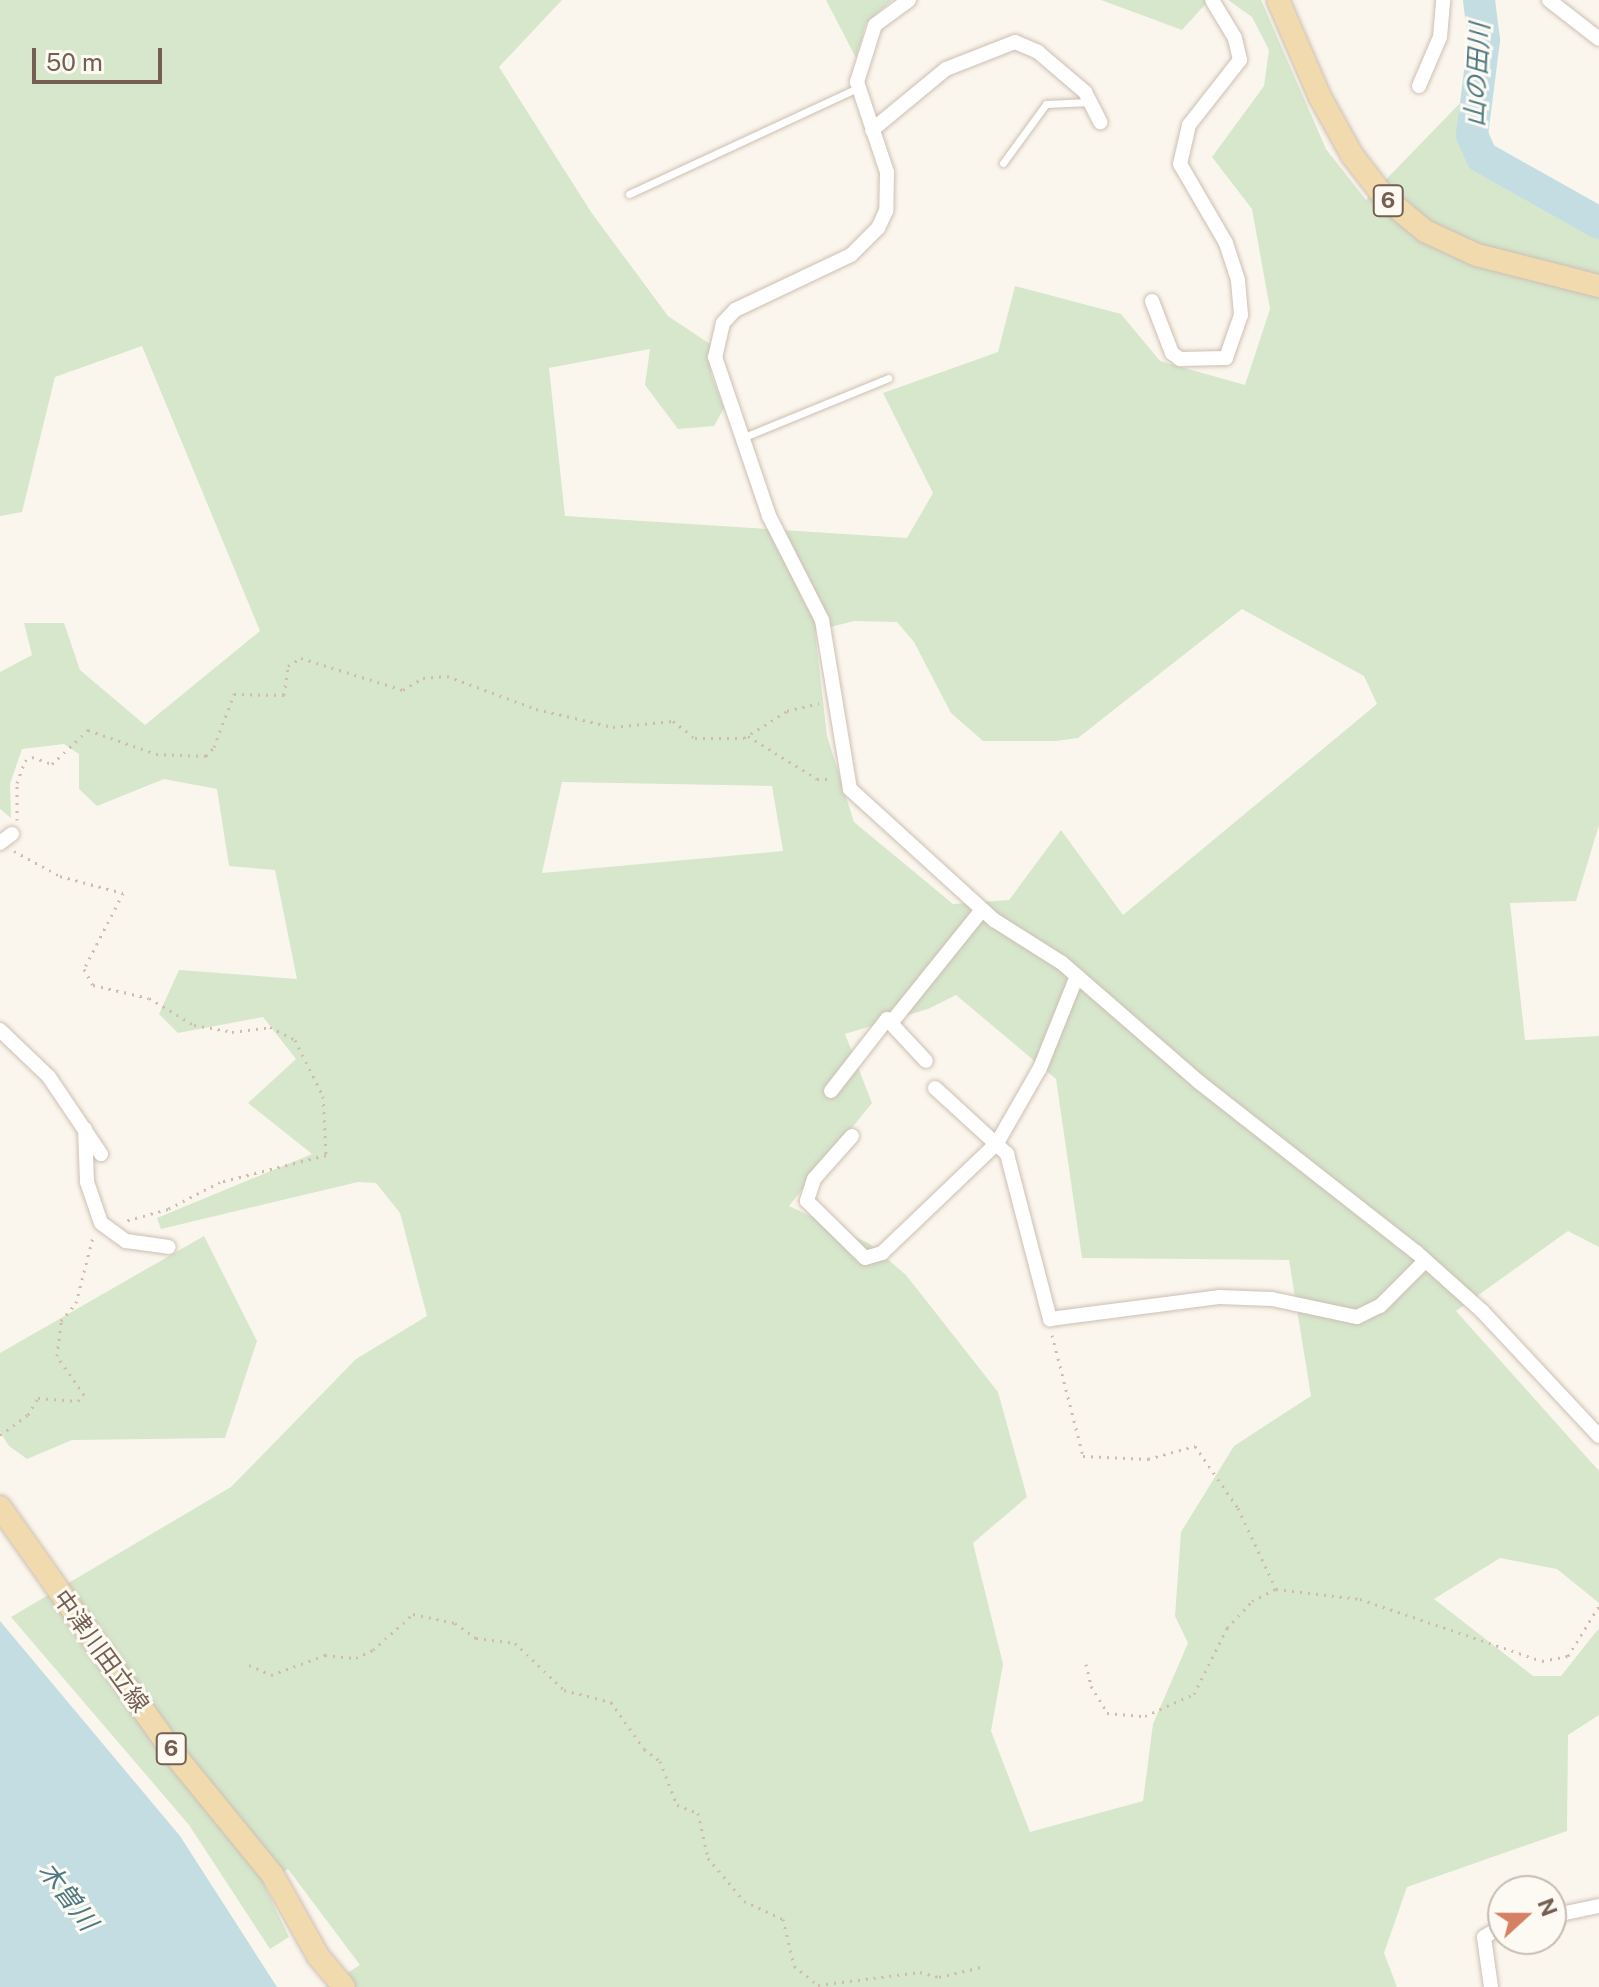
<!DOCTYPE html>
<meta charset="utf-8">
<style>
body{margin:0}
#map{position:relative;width:1599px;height:1987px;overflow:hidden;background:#fbf6ed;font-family:"Public Sans","Noto Sans JP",sans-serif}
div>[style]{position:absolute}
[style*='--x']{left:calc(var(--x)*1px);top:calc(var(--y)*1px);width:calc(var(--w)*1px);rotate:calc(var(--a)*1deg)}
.green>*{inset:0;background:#d6e7cc}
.water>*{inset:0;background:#c3dde3}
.river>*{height:32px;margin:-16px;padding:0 16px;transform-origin:16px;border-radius:16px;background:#c3dde3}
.path>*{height:3px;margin-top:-1.5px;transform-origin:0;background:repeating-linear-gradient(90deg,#d2bbaa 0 2px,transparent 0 8px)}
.roads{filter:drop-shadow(0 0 2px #ccbfb3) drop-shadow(0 0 2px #ccbfb3)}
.lane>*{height:7px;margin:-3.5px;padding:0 3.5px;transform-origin:3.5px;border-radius:3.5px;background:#fff}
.street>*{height:14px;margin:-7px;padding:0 7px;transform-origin:7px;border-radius:7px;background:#fff}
.primary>*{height:22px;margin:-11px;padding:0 11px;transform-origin:11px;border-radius:11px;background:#f1daae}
span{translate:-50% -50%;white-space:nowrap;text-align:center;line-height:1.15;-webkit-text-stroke:6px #fdfaf3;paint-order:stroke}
.shield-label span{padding:2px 6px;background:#fdfaf3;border:2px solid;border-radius:6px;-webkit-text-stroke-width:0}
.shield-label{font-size:22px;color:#745f52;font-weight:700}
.street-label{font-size:24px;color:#745f52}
.water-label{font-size:26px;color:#4d7984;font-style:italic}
.north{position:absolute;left:1487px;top:1875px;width:80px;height:80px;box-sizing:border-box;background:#fdfaf3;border:2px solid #c6bcb3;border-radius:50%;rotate:69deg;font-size:22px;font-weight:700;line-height:32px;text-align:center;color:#745f52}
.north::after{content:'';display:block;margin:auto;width:28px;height:36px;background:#d58062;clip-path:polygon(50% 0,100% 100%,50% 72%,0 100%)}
.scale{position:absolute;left:32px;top:48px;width:130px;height:36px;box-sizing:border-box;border:4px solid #745f52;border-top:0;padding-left:10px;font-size:24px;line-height:28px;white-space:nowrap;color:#745f52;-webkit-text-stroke:6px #fdfaf3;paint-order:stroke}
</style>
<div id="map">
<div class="green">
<i style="clip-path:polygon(evenodd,0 0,562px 0,499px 67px,591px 212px,668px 316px,710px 344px,711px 374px,724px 408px,714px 426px,678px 429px,645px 385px,650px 349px,549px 368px,565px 516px,907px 538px,933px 493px,883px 393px,998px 352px,1015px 286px,1121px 314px,1160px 361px,1245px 385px,1270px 309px,1252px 209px,1212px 157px,1264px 86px,1269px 50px,1252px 17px,1228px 0,1261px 0,1326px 149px,1366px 200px,1467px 96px,1465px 135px,1473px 164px,1599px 231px,1599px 825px,1576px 901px,1510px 903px,1525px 1040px,1599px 1036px,1599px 1247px,1568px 1231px,1456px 1311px,1599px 1471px,1599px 1603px,1557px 1569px,1500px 1558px,1434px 1599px,1533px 1676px,1561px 1676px,1599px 1628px,1599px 1715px,1568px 1735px,1567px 1831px,1407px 1887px,1384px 1953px,1397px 1987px,325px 1987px,360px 1965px,288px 1869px,264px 1885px,289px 1937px,270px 1949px,189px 1825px,11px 1617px,231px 1487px,356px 1359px,427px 1316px,400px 1213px,376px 1183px,358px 1182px,161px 1229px,157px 1218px,312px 1154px,248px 1103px,296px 1059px,263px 1017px,178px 1033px,159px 1014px,179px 970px,297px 979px,275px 870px,229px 866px,217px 789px,164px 779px,97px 806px,79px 789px,79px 754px,64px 744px,22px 749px,10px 784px,11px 818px,0 809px,0 672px,32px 655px,24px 623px,64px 623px,80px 670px,145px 725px,260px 631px,142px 346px,55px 377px,22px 512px,0 516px,0 0,1242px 609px,1364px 676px,1377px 704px,1123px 915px,1061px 830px,1009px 900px,953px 904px,854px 822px,827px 736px,815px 631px,854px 621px,897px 622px,914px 642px,951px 713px,983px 741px,1056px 741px,1078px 738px,1242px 609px,0 0,562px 782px,772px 786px,783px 851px,542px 873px,562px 782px,0 0,956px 995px,1056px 1079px,1082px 1258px,1289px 1260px,1311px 1396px,1234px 1446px,1181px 1532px,1175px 1616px,1188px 1643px,1153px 1724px,1143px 1801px,1030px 1832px,991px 1731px,1003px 1664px,973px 1543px,1027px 1497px,998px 1392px,906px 1275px,870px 1244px,789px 1206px,872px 1103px,845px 1034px,928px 1009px,956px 995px)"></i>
<i style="clip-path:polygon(826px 0,892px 0,866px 23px,856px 58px)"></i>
<i style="clip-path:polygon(1101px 0,1209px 0,1182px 30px)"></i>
<i style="clip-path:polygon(204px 1236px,257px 1341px,225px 1438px,72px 1440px,27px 1459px,9px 1446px,0 1432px,0 1353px)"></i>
</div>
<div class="water">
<i style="clip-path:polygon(0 1621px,180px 1836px,277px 1987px,0 1987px)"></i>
</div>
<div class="river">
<i style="--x:1479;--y:0;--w:40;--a:82.9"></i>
<i style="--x:1484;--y:40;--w:96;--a:97.2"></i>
<i style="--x:1472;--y:135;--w:24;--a:66"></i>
<i style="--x:1482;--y:157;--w:134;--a:29.4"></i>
</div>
<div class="path">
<i style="--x:748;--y:736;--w:81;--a:31.9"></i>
<i style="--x:817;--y:779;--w:16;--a:0"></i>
<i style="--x:17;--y:820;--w:37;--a:-90"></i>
<i style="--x:17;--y:783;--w:23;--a:-70"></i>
<i style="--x:25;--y:761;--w:8;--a:-30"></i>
<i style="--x:32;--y:757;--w:21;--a:19"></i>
<i style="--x:52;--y:764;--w:50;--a:-43.4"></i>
<i style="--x:88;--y:730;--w:72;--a:19.4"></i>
<i style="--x:156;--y:754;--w:50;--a:2.3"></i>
<i style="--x:206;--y:756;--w:12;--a:-48"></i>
<i style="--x:214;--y:747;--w:57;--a:-69.3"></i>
<i style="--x:234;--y:694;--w:50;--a:1.1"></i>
<i style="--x:284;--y:695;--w:29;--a:-82"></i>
<i style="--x:288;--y:666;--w:15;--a:-32"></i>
<i style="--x:301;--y:658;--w:107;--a:17.4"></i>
<i style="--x:403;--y:690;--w:23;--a:-31"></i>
<i style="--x:423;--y:678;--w:24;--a:-5"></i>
<i style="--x:447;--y:676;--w:95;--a:20.3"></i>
<i style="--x:536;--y:709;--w:79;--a:13.2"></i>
<i style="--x:613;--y:727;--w:60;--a:-5.7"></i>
<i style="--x:673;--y:721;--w:28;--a:38"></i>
<i style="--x:695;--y:738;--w:49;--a:0"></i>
<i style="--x:744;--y:738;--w:51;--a:-32.1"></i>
<i style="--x:787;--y:711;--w:33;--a:-14"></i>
<i style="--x:14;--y:851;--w:52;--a:28.5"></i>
<i style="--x:60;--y:876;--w:65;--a:15.1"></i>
<i style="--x:123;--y:893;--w:85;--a:117.2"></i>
<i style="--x:84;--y:969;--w:18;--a:61"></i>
<i style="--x:93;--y:985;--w:57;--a:13.1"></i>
<i style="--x:149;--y:998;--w:52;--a:31"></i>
<i style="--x:194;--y:1025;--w:39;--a:10"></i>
<i style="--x:232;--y:1032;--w:38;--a:-7"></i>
<i style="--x:270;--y:1027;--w:28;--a:27"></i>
<i style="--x:295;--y:1040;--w:63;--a:63.4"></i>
<i style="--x:323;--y:1096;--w:59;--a:87.1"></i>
<i style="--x:326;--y:1155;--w:109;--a:165.7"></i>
<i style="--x:220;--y:1182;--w:59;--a:152.6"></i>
<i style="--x:168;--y:1209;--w:45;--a:164.4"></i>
<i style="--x:1052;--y:1335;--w:125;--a:75.6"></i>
<i style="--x:1083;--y:1456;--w:65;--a:2.6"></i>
<i style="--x:1148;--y:1459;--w:49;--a:-15.5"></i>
<i style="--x:1195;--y:1446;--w:75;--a:55.3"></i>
<i style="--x:1238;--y:1508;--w:89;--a:64.9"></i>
<i style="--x:0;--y:1435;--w:34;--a:-36"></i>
<i style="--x:28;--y:1415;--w:20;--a:-60"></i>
<i style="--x:38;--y:1398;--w:40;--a:4.3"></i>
<i style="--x:78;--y:1401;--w:8;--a:-45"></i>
<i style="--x:84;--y:1395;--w:47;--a:-124.7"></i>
<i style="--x:57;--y:1356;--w:35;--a:-83"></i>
<i style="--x:61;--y:1321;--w:23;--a:-50"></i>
<i style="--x:76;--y:1303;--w:68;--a:-75.6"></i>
<i style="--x:1086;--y:1664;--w:23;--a:77"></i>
<i style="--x:1091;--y:1686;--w:31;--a:59"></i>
<i style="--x:1107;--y:1713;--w:38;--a:5"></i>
<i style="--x:1145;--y:1716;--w:54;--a:-24.2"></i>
<i style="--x:1194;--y:1694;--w:74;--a:-63.4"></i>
<i style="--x:1227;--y:1628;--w:37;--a:-47"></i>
<i style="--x:1252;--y:1601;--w:27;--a:-27"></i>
<i style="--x:1276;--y:1589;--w:85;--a:6.8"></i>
<i style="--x:1360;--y:1599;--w:192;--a:18.8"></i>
<i style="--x:1542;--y:1661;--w:26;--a:-11"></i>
<i style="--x:1568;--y:1656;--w:59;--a:-58.2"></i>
<i style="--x:249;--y:1665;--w:24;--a:24"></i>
<i style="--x:271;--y:1675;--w:58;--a:-20.3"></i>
<i style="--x:325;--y:1655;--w:31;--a:6"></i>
<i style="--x:356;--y:1658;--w:19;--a:-25"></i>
<i style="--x:373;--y:1650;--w:54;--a:-42"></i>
<i style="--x:413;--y:1614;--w:43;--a:12.1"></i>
<i style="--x:455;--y:1623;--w:26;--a:36"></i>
<i style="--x:476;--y:1638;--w:39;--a:7"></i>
<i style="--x:515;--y:1643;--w:68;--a:43.8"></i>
<i style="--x:564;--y:1690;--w:49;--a:14.3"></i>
<i style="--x:611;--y:1702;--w:57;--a:54.9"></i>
<i style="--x:644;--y:1749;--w:20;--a:37"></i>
<i style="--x:660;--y:1761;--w:47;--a:68.9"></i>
<i style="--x:677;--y:1805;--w:22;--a:21"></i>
<i style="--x:698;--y:1813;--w:46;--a:77.5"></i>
<i style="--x:708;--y:1858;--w:56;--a:50.1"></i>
<i style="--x:744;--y:1901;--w:43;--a:24.8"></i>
<i style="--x:783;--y:1919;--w:48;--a:76.8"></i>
<i style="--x:794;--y:1966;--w:31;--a:38"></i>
<i style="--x:818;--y:1985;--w:103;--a:-7.3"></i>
<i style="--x:920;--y:1972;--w:20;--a:15"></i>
<i style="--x:939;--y:1977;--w:43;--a:-13.4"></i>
</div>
<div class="roads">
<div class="lane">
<i style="--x:1003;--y:163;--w:73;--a:-53.9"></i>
<i style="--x:1046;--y:104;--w:44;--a:-2.6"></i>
<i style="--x:629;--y:194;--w:254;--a:-24.9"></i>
<i style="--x:742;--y:438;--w:158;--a:-22.3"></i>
</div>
<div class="street">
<i style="--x:909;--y:0;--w:42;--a:143.7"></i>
<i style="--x:875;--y:25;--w:60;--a:107.5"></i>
<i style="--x:857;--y:82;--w:95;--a:71.6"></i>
<i style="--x:887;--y:172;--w:39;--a:91"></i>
<i style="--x:886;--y:211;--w:19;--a:115"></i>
<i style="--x:878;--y:228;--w:38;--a:135"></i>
<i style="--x:851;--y:255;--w:128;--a:154.6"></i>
<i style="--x:735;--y:310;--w:18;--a:133"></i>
<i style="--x:723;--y:323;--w:35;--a:103"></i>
<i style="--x:715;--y:357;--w:168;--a:71.2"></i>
<i style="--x:769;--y:516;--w:117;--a:63"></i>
<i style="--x:822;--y:620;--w:171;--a:80.6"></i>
<i style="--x:850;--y:789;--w:195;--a:42.3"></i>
<i style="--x:994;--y:920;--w:80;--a:32.3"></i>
<i style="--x:1062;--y:963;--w:181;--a:41"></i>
<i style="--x:1199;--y:1082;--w:276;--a:38.1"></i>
<i style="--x:1416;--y:1252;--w:89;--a:41.8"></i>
<i style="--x:1482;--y:1311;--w:171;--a:46.9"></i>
<i style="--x:1549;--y:0;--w:63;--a:38"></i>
<i style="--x:1419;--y:86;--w:53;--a:-66.8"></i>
<i style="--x:1440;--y:37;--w:37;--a:-85"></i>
<i style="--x:872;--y:130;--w:96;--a:-39.5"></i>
<i style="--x:946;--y:69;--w:74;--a:-21.4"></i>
<i style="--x:1015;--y:42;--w:25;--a:23"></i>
<i style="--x:1038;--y:52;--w:62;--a:40.4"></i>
<i style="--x:1085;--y:92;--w:34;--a:63"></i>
<i style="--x:1152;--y:301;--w:56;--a:69"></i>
<i style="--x:1172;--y:353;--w:10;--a:37"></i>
<i style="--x:1180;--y:359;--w:46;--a:-1.2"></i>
<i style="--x:1226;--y:358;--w:46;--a:-70.8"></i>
<i style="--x:1241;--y:315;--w:35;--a:-95"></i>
<i style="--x:1238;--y:280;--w:39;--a:-108"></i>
<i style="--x:1226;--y:243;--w:91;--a:-120.2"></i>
<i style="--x:1180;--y:164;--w:40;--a:-77"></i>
<i style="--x:1189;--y:125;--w:83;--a:-51.9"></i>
<i style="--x:1240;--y:60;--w:23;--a:-103"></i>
<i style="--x:1235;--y:38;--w:44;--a:-121.2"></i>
<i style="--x:0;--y:843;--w:15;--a:-37"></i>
<i style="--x:891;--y:1023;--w:145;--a:-51.2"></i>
<i style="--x:0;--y:1030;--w:68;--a:43.8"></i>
<i style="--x:49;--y:1077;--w:93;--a:56"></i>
<i style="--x:935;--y:1088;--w:98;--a:42.5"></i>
<i style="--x:1007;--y:1154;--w:171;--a:75.4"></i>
<i style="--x:1050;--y:1319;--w:170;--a:-7.4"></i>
<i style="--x:1219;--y:1297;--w:53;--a:2.2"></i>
<i style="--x:1272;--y:1299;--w:87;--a:12"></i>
<i style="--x:1357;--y:1317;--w:25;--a:-26"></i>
<i style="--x:1380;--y:1306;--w:64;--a:-45"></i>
<i style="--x:831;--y:1091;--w:91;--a:-52.1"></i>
<i style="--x:887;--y:1019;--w:57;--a:47.1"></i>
<i style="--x:85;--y:1129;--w:53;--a:87.8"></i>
<i style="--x:87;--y:1182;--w:43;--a:71.1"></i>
<i style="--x:101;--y:1223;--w:31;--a:36"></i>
<i style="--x:126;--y:1241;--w:43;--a:7.9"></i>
<i style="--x:852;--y:1136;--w:57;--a:131.5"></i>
<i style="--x:814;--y:1179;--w:23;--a:108"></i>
<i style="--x:807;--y:1201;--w:81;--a:44.5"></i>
<i style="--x:865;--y:1258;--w:18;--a:-16"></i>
<i style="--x:882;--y:1253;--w:159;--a:-43.7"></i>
<i style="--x:997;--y:1143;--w:86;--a:-60.2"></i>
<i style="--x:1040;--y:1068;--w:99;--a:-68.1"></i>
<i style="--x:1551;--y:1916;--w:49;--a:-11.8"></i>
<i style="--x:1491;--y:1987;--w:50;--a:-98"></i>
<i style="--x:1484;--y:1937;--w:22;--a:-30"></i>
</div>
<div class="primary">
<i style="--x:1278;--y:0;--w:106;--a:66.6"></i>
<i style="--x:1320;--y:97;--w:66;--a:61.1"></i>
<i style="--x:1352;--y:155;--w:54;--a:52.5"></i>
<i style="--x:1385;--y:198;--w:52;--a:39.5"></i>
<i style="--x:1425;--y:231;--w:57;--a:24.8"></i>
<i style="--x:1477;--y:255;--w:126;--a:14.3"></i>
<i style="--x:0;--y:1507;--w:302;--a:54.8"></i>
<i style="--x:174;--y:1754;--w:155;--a:50.8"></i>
<i style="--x:272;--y:1874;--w:94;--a:60.7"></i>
<i style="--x:318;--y:1956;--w:40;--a:50"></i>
</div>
</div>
<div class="shield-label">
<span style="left:1388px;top:201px">6</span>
<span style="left:171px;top:1749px">6</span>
</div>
<div class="street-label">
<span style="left:101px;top:1651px;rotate:54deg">中津川田立線</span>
</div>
<div class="water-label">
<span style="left:1477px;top:75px;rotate:-87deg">山の田川</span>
<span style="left:68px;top:1896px;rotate:53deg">木曽川</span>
</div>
<div class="north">N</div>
<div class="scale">50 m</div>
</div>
